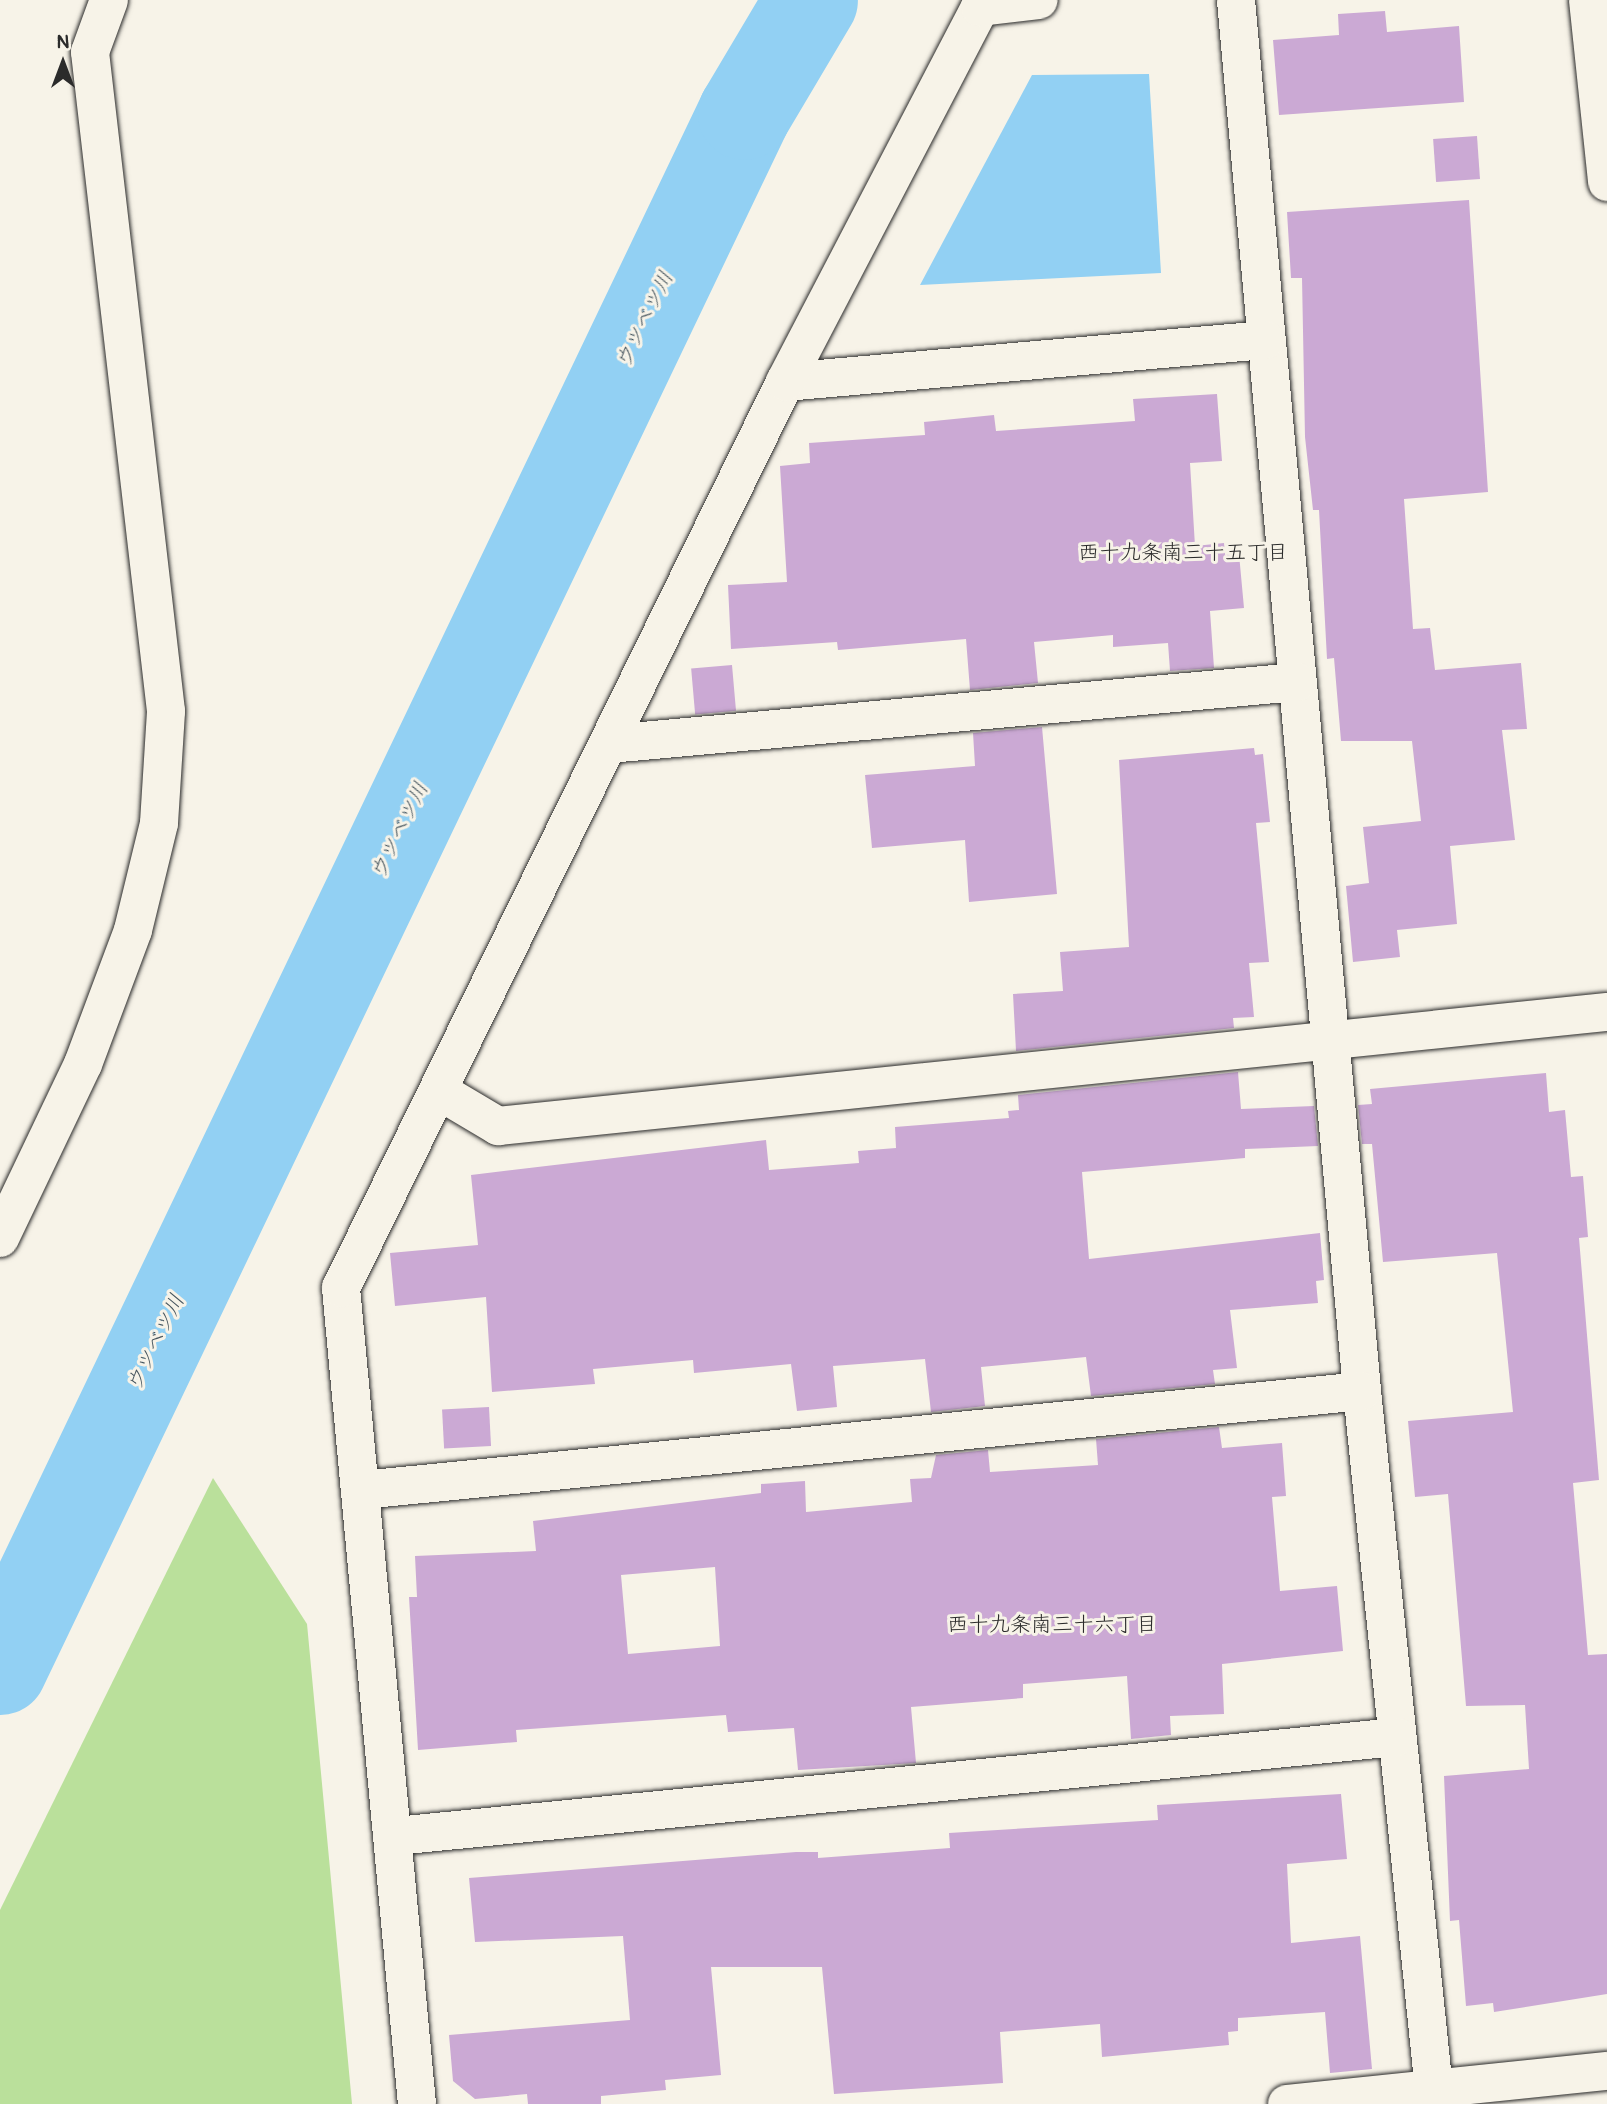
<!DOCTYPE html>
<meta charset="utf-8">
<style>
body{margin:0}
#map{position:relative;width:1607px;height:2104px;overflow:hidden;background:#f7f3e8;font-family:Pangolin,"Klee One",sans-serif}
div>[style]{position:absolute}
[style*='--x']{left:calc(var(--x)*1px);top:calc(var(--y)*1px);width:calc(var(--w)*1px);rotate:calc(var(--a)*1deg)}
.green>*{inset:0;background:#bae09b}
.water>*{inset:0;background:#92d0f3}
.river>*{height:93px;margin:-46.5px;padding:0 46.5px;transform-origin:46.5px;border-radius:46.5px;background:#92d0f3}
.building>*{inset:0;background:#cba9d4;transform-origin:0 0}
.roads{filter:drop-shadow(0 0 2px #2b2b2b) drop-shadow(0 0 2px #2b2b2b)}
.minor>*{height:38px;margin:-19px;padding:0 19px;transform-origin:19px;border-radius:19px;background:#f7f3e8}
.major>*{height:38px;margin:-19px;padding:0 19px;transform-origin:19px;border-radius:19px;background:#f7f3e8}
span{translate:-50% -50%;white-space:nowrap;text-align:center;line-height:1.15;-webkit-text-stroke:6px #f7f3e8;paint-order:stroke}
.water-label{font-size:21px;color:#45545d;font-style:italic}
.neighbourhood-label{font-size:21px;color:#2b2b2b}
.north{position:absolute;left:28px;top:28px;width:70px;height:70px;-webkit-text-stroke:5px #f7f3e8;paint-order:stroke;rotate:0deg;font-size:19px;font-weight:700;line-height:28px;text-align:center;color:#2b2b2b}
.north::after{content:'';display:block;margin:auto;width:24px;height:32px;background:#2b2b2b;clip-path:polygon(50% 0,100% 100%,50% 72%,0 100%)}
</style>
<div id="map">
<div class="green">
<i style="clip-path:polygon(213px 1478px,307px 1624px,352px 2104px,0 2104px,0 1910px)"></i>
</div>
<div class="water">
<i style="clip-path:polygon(1149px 74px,1161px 273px,920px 285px,1032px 75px)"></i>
</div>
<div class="river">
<i style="--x:0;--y:1668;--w:1724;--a:-64.43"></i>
<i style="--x:744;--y:113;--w:131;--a:-59.3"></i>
</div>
<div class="building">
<i style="clip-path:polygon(1385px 11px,1387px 32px,1459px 26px,1464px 102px,1279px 115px,1273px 40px,1339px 35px,1338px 14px)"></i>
<i style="left:1477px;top:136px;width:43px;height:44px;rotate:86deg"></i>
<i style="clip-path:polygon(1469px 200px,1488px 492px,1404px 499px,1413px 629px,1430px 628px,1435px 670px,1521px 663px,1527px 729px,1502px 730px,1515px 840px,1450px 846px,1457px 924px,1397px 930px,1400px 957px,1353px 962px,1346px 886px,1369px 883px,1363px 827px,1421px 821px,1412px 741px,1341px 741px,1334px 658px,1327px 659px,1319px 510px,1313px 510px,1305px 437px,1302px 278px,1291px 278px,1287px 212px)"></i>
<i style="clip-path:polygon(1217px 394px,1222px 461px,1190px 463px,1195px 546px,1224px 543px,1225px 555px,1239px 554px,1244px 608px,1210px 611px,1214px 668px,1170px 671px,1168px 643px,1113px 647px,1113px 635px,1034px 642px,1038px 683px,970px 690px,966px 639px,838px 650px,837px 642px,731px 649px,728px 585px,787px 582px,780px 466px,810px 463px,809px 443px,925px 435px,924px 422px,994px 415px,996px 431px,1135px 421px,1133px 399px)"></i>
<i style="left:732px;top:665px;width:46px;height:41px;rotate:85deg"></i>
<i style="clip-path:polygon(1042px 727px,1057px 894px,969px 902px,965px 840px,872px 848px,865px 775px,975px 766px,973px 733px)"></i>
<i style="clip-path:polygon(1254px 748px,1255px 755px,1263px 754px,1270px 822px,1256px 823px,1269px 962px,1249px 963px,1254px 1017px,1233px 1018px,1234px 1028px,1016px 1051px,1013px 994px,1063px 991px,1060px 952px,1129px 947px,1119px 760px)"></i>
<i style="clip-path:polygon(1238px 1072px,1241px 1109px,1314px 1106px,1318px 1146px,1245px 1149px,1245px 1158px,1082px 1172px,1089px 1259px,1320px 1233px,1324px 1280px,1316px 1281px,1318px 1303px,1230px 1310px,1237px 1368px,1213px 1370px,1215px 1384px,1091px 1396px,1086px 1357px,981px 1367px,985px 1406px,931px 1412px,925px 1359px,833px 1366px,837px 1407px,797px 1411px,791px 1364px,694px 1373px,693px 1360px,593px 1369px,595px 1384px,492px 1392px,486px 1297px,395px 1306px,390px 1253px,478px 1245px,471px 1175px,766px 1140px,769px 1170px,859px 1163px,858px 1151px,896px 1148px,895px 1127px,1009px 1118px,1008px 1111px,1019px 1110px,1018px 1095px)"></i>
<i style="clip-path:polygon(1546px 1073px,1549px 1112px,1565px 1110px,1571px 1177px,1583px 1176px,1588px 1237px,1579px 1238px,1599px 1480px,1573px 1483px,1588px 1655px,1607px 1654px,1607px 1994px,1494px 2012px,1493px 2003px,1466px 2006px,1459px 1920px,1450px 1921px,1444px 1776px,1529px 1769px,1525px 1705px,1466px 1706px,1448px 1494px,1415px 1497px,1408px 1421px,1513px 1412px,1497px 1253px,1383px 1262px,1372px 1144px,1362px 1144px,1358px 1105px,1372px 1104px,1370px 1089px)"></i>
<i style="left:489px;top:1407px;width:39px;height:47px;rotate:87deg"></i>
<i style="clip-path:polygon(evenodd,1219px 1427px,1222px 1448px,1282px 1443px,1286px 1496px,1272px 1497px,1280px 1591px,1337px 1586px,1343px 1651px,1222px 1664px,1224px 1714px,1170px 1716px,1171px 1735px,1131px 1739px,1127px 1676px,1023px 1684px,1023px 1698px,911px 1707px,916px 1763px,798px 1770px,794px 1728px,728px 1732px,726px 1715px,516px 1730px,517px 1742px,418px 1750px,409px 1597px,417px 1597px,415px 1556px,536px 1551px,533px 1521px,761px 1493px,761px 1484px,805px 1481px,806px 1512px,912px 1502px,910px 1479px,931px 1478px,936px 1455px,988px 1450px,990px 1472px,1098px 1465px,1096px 1439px,1219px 1427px,715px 1567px,720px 1646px,628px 1654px,621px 1575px,715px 1567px)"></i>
<i style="clip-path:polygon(1341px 1794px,1347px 1859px,1287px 1864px,1291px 1943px,1360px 1936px,1372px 2069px,1330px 2073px,1325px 2012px,1238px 2018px,1238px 2031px,1228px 2032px,1229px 2045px,1102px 2057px,1100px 2024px,1000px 2032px,1003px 2083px,834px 2094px,822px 1967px,711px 1967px,721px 2075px,665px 2080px,666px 2090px,601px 2096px,601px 2104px,528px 2104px,527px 2094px,475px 2099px,453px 2081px,449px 2035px,630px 2020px,623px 1936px,475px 1942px,469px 1878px,796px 1852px,818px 1852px,818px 1858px,950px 1848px,949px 1833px,1158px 1820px,1157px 1805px)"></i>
</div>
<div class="roads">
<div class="minor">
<i style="--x:1236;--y:0;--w:1397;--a:84.82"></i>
<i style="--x:1362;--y:1391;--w:703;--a:84.12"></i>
<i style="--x:785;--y:382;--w:482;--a:-5"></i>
<i style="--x:609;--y:744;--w:691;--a:-5.15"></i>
<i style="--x:439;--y:1091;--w:69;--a:30.7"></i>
<i style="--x:498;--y:1126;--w:1115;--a:-5.87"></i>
<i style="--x:0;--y:1238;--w:193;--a:-64.5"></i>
<i style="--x:83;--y:1064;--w:143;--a:-69.5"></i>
<i style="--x:133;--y:930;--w:110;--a:-76.3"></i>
<i style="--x:159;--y:823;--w:112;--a:-86.4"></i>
<i style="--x:166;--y:711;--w:663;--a:-96.58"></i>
<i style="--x:90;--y:52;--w:55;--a:-69.9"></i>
<i style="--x:362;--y:1490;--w:1005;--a:-5.65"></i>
<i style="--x:396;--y:1836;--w:1006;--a:-5.65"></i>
<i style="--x:417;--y:2104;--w:820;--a:-95.32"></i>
<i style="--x:341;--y:1288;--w:1009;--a:-63.89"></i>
<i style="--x:785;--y:382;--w:423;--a:-62.5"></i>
<i style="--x:980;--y:7;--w:59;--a:-6.8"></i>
<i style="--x:1287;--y:2104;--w:322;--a:-5.9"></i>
</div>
<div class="major">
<i style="--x:1588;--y:0;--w:183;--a:84"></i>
</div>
</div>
<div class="water-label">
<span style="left:645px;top:320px;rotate:-64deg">ウツベツ川</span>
<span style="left:400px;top:831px;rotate:-64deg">ウツベツ川</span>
<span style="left:156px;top:1343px;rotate:-64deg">ウツベツ川</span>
</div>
<div class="neighbourhood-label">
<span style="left:1183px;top:553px">西十九条南三十五丁目</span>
<span style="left:1052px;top:1625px">西十九条南三十六丁目</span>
</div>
<div class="north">N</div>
</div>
